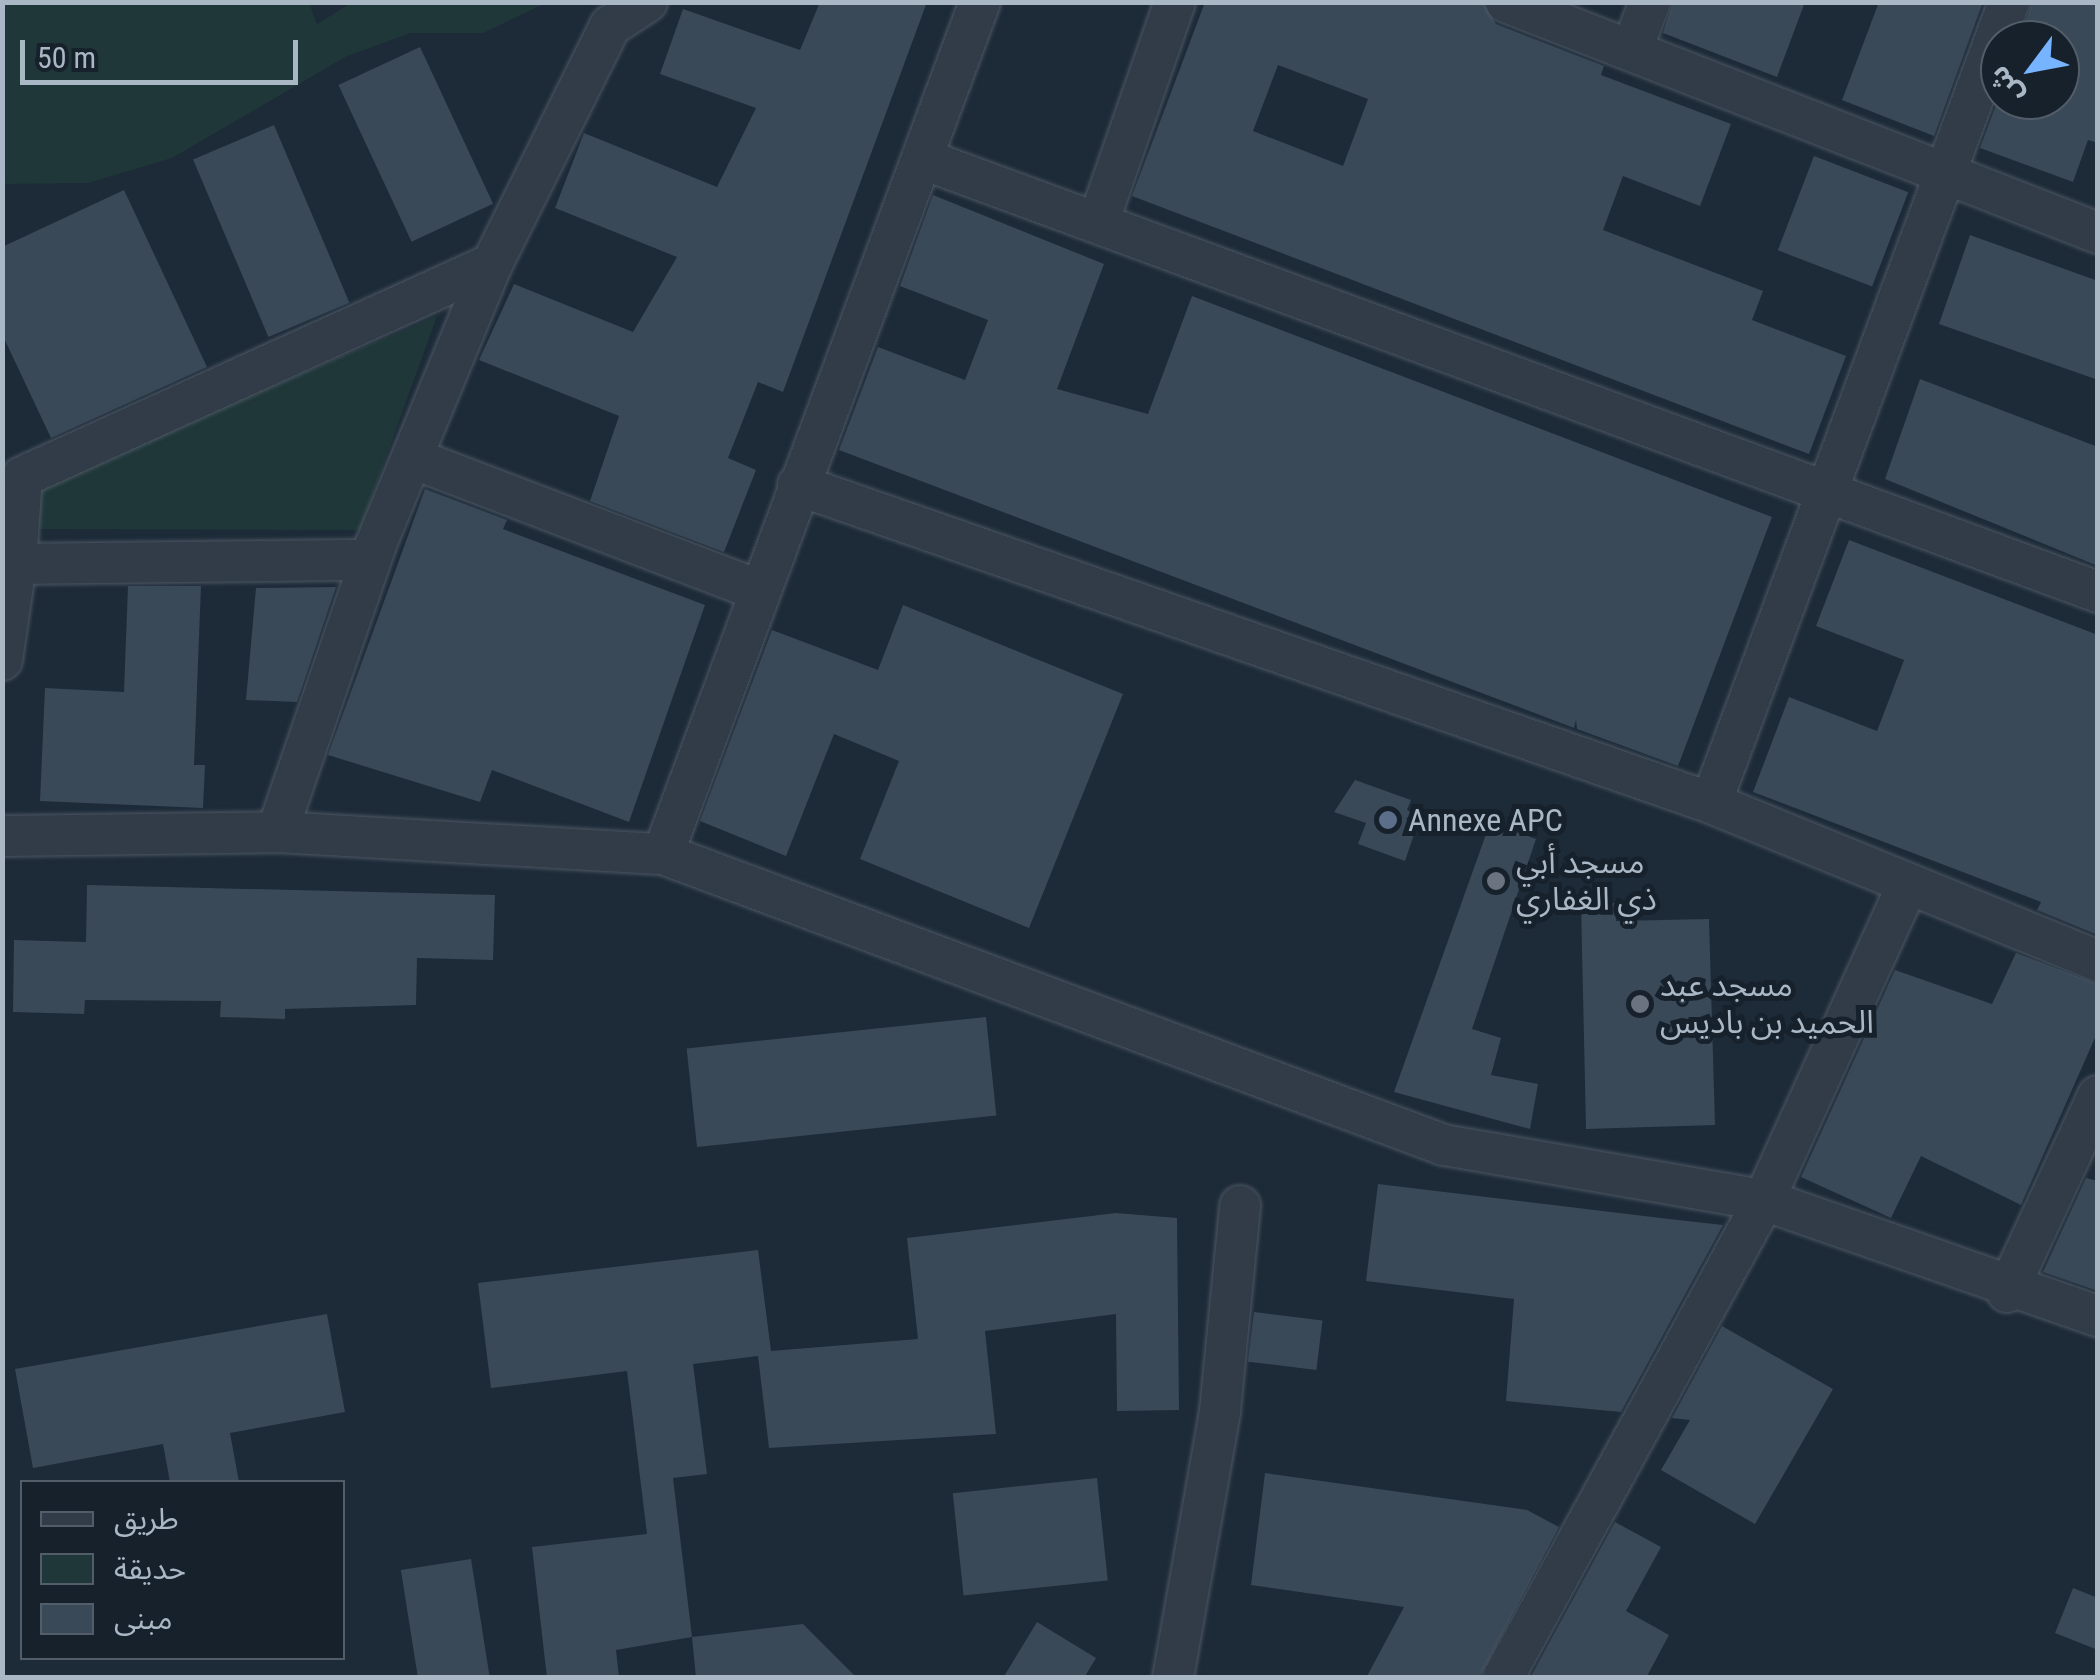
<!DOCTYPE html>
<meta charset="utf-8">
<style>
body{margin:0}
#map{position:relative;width:2100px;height:1680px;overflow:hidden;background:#1d2a38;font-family:"Roboto Condensed","Noto Sans Arabic",sans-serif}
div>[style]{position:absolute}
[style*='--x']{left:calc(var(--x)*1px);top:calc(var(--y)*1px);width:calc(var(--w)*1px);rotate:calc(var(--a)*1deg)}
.green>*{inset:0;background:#1f3739}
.building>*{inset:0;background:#394958;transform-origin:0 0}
.roads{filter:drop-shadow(0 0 2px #4c5763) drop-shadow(0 0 2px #4c5763)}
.minor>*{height:40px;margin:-20px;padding:0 20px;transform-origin:20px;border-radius:20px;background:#313c48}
.dots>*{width:28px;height:28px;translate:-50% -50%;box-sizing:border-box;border:5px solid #17212c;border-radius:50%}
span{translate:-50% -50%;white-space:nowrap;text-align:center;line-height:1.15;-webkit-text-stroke:10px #17212c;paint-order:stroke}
.poi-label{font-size:32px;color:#aab7c5}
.left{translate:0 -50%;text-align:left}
.frame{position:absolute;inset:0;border:5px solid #aab7c5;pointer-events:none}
.legend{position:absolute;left:20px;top:1480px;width:325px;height:180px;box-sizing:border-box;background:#17212c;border:2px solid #525d69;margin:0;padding:12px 18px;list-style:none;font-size:30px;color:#aab7c5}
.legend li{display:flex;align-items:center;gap:20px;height:50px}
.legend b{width:50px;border:2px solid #525d69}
.north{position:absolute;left:1980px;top:20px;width:100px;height:100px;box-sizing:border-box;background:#17212c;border:2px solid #525d69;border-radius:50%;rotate:238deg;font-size:28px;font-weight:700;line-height:40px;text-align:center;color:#aab7c5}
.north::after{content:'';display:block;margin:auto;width:35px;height:45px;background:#76b4ff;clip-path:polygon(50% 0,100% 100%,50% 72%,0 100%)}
.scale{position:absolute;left:20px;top:40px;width:278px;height:45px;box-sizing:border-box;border:5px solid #aab7c5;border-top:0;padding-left:12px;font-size:30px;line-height:35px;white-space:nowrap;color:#aab7c5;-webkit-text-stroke:8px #17212c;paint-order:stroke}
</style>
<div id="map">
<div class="green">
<i style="clip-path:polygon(201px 3px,309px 3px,317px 24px,351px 3px,546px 3px,483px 33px,411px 33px,347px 56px,172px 158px,88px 183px,3px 184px,3px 3px)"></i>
<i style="clip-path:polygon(437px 316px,360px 530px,32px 529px,25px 491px)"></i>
</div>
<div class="building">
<i style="clip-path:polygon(820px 2px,927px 2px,783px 392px,758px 382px,728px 458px,756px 470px,724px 552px,590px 501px,619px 416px,479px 360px,514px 284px,633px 332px,677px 257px,555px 208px,584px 133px,717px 187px,756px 108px,660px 74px,683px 9px,800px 50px)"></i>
<i style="clip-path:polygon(evenodd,1205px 2px,1483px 2px,1496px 24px,1604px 66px,1601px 75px,1731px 124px,1700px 206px,1623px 176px,1603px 230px,1763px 291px,1752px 320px,1846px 356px,1809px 454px,1132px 196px,1205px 2px,1278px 65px,1368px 99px,1343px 166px,1253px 131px,1278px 65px)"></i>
<i style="clip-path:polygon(1673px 2px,1805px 2px,1777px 77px,1663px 33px)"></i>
<i style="clip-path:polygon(1879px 2px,1983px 2px,1934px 136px,1842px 100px)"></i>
<i style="clip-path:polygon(2032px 2px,2098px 2px,2098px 143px,2088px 140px,2073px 182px,1980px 148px,1998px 100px,2060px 100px,2060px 40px,2020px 40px)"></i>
<i style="left:420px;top:47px;width:173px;height:90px;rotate:65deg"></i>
<i style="left:274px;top:125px;width:193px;height:88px;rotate:67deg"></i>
<i style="left:1814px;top:156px;width:101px;height:101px;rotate:21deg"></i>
<i style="clip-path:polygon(124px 190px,207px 367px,51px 438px,2px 334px,2px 247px)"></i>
<i style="clip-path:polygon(933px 195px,1104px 264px,1057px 389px,1148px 414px,1192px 296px,1772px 517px,1678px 766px,1577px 729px,1576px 720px,1574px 728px,839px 450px,878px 347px,965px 380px,988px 320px,900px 286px)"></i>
<i style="clip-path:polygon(1970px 235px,2098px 281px,2098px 380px,1939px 324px)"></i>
<i style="clip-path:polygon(1920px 379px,2098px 447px,2098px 566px,1885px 479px)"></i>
<i style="clip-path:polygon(425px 489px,507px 520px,503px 529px,705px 605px,629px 822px,492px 770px,480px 802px,328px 755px)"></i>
<i style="clip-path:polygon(1849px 540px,2098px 635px,2098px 935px,2037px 910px,2041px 902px,1753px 792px,1789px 697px,1877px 731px,1892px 692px,1904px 660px,1816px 626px)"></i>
<i style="clip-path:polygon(128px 586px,201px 586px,194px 765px,205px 765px,203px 808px,40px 801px,45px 688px,124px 692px)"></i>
<i style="clip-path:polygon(336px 587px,297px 702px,246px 700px,256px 588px)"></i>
<i style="clip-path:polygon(903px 605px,1123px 694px,1029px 928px,860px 859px,899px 761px,834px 734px,786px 856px,700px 821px,772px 630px,878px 670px)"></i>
<i style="clip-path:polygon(1355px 780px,1411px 800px,1407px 810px,1420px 817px,1405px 861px,1358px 844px,1366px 823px,1334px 812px)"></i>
<i style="clip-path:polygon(1490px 823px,1536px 839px,1472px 1029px,1501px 1038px,1491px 1075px,1538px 1084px,1530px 1129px,1394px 1092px)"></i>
<i style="clip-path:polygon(87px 885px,495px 895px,493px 960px,417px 958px,416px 1005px,285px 1009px,285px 1019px,220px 1017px,221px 1001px,85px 1000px,84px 1014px,13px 1012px,14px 940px,86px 942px)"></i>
<i style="clip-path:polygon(1615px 903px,1616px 921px,1709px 919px,1715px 1125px,1586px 1129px,1581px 904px)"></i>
<i style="clip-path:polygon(2016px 953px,2098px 984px,2098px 1031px,2021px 1205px,1921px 1156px,1891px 1218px,1801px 1177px,1895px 970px,1992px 1004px)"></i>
<i style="left:986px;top:1017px;width:99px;height:301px;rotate:84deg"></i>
<i style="clip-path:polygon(2086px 1178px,2098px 1181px,2098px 1291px,2043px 1272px)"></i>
<i style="clip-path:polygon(1378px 1184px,1669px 1219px,1723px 1225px,1621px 1412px,1506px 1401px,1514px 1299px,1366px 1281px)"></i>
<i style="clip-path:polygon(1116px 1213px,1177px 1218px,1179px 1410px,1117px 1411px,1116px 1314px,985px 1331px,996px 1434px,769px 1448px,758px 1356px,693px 1364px,707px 1474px,673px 1478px,692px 1637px,616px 1650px,619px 1678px,547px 1678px,532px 1547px,647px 1534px,627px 1371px,491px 1388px,478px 1283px,758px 1250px,771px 1351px,918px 1339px,907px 1238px)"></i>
<i style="left:1254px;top:1312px;width:69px;height:50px;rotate:7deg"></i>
<i style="clip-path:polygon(327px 1314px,345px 1412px,230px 1433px,239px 1482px,170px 1482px,163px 1444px,33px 1468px,15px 1369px)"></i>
<i style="clip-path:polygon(1722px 1326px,1833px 1389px,1755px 1524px,1661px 1470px,1690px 1420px,1672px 1418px)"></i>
<i style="clip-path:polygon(1265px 1473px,1527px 1510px,1559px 1527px,1479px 1678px,1366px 1678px,1404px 1607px,1251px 1585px)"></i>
<i style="left:1097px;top:1478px;width:103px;height:145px;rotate:84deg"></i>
<i style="clip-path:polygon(1615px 1522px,1661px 1547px,1626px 1611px,1669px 1635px,1646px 1678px,1530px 1678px)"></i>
<i style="left:471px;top:1559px;width:120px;height:71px;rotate:81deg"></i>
<i style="clip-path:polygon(2073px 1588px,2098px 1598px,2098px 1650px,2055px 1633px)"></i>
<i style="clip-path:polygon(1037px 1622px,1096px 1658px,1084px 1678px,1003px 1678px)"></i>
<i style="clip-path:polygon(803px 1624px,857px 1678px,696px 1678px,692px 1637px)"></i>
</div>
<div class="roads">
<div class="minor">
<i style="--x:980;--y:2;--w:909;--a:110.41"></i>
<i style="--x:663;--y:854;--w:833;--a:20.44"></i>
<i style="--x:1444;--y:1145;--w:325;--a:9.8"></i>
<i style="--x:1764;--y:1200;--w:354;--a:19.2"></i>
<i style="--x:1506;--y:2;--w:635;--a:21.32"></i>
<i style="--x:1633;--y:46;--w:47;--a:-68.9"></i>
<i style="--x:923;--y:159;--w:1252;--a:20.23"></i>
<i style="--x:1098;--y:223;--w:234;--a:-70.8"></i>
<i style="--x:412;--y:458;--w:367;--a:20.9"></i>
<i style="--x:798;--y:485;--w:967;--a:19.2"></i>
<i style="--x:1711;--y:803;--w:418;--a:22.2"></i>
<i style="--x:16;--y:564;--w:87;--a:-86.1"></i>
<i style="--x:22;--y:477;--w:516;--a:-24.38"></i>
<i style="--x:2;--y:660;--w:97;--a:-81.7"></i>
<i style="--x:16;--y:564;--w:352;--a:-0.7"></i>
<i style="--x:368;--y:560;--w:18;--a:-63"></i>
<i style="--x:1711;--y:803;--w:855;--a:-69.59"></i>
<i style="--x:277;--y:832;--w:387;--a:3.3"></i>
<i style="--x:2;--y:836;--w:275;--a:-0.8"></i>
<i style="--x:277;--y:832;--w:305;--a:-71"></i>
<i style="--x:376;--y:544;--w:303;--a:-67.5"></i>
<i style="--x:492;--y:264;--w:266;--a:-63.6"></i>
<i style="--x:610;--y:26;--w:44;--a:-33"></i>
<i style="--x:2007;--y:1292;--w:216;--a:-65.1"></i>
<i style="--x:1173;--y:1678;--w:271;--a:-80"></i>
<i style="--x:1220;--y:1411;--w:206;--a:-84.4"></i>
<i style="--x:1503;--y:1678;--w:545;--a:-61.36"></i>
<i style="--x:1764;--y:1200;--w:347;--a:-65.5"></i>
</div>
</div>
<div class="dots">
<i style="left:1388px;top:820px;background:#5c6f8a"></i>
<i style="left:1496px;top:881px;background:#6b7280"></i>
<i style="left:1640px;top:1004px;background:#6b7280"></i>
</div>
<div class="poi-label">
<span class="left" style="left:1408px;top:820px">Annexe APC</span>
<span class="left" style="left:1516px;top:881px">مسجد أبي<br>ذي الغفاري</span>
<span class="left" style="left:1660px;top:1004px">مسجد عبد<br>الحميد بن باديس</span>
</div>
<div class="frame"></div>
<ul class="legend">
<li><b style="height:12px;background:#313c48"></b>طريق</li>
<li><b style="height:28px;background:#1f3739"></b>حديقة</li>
<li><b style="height:28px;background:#394958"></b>مبنى</li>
</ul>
<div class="north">ش</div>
<div class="scale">50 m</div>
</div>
